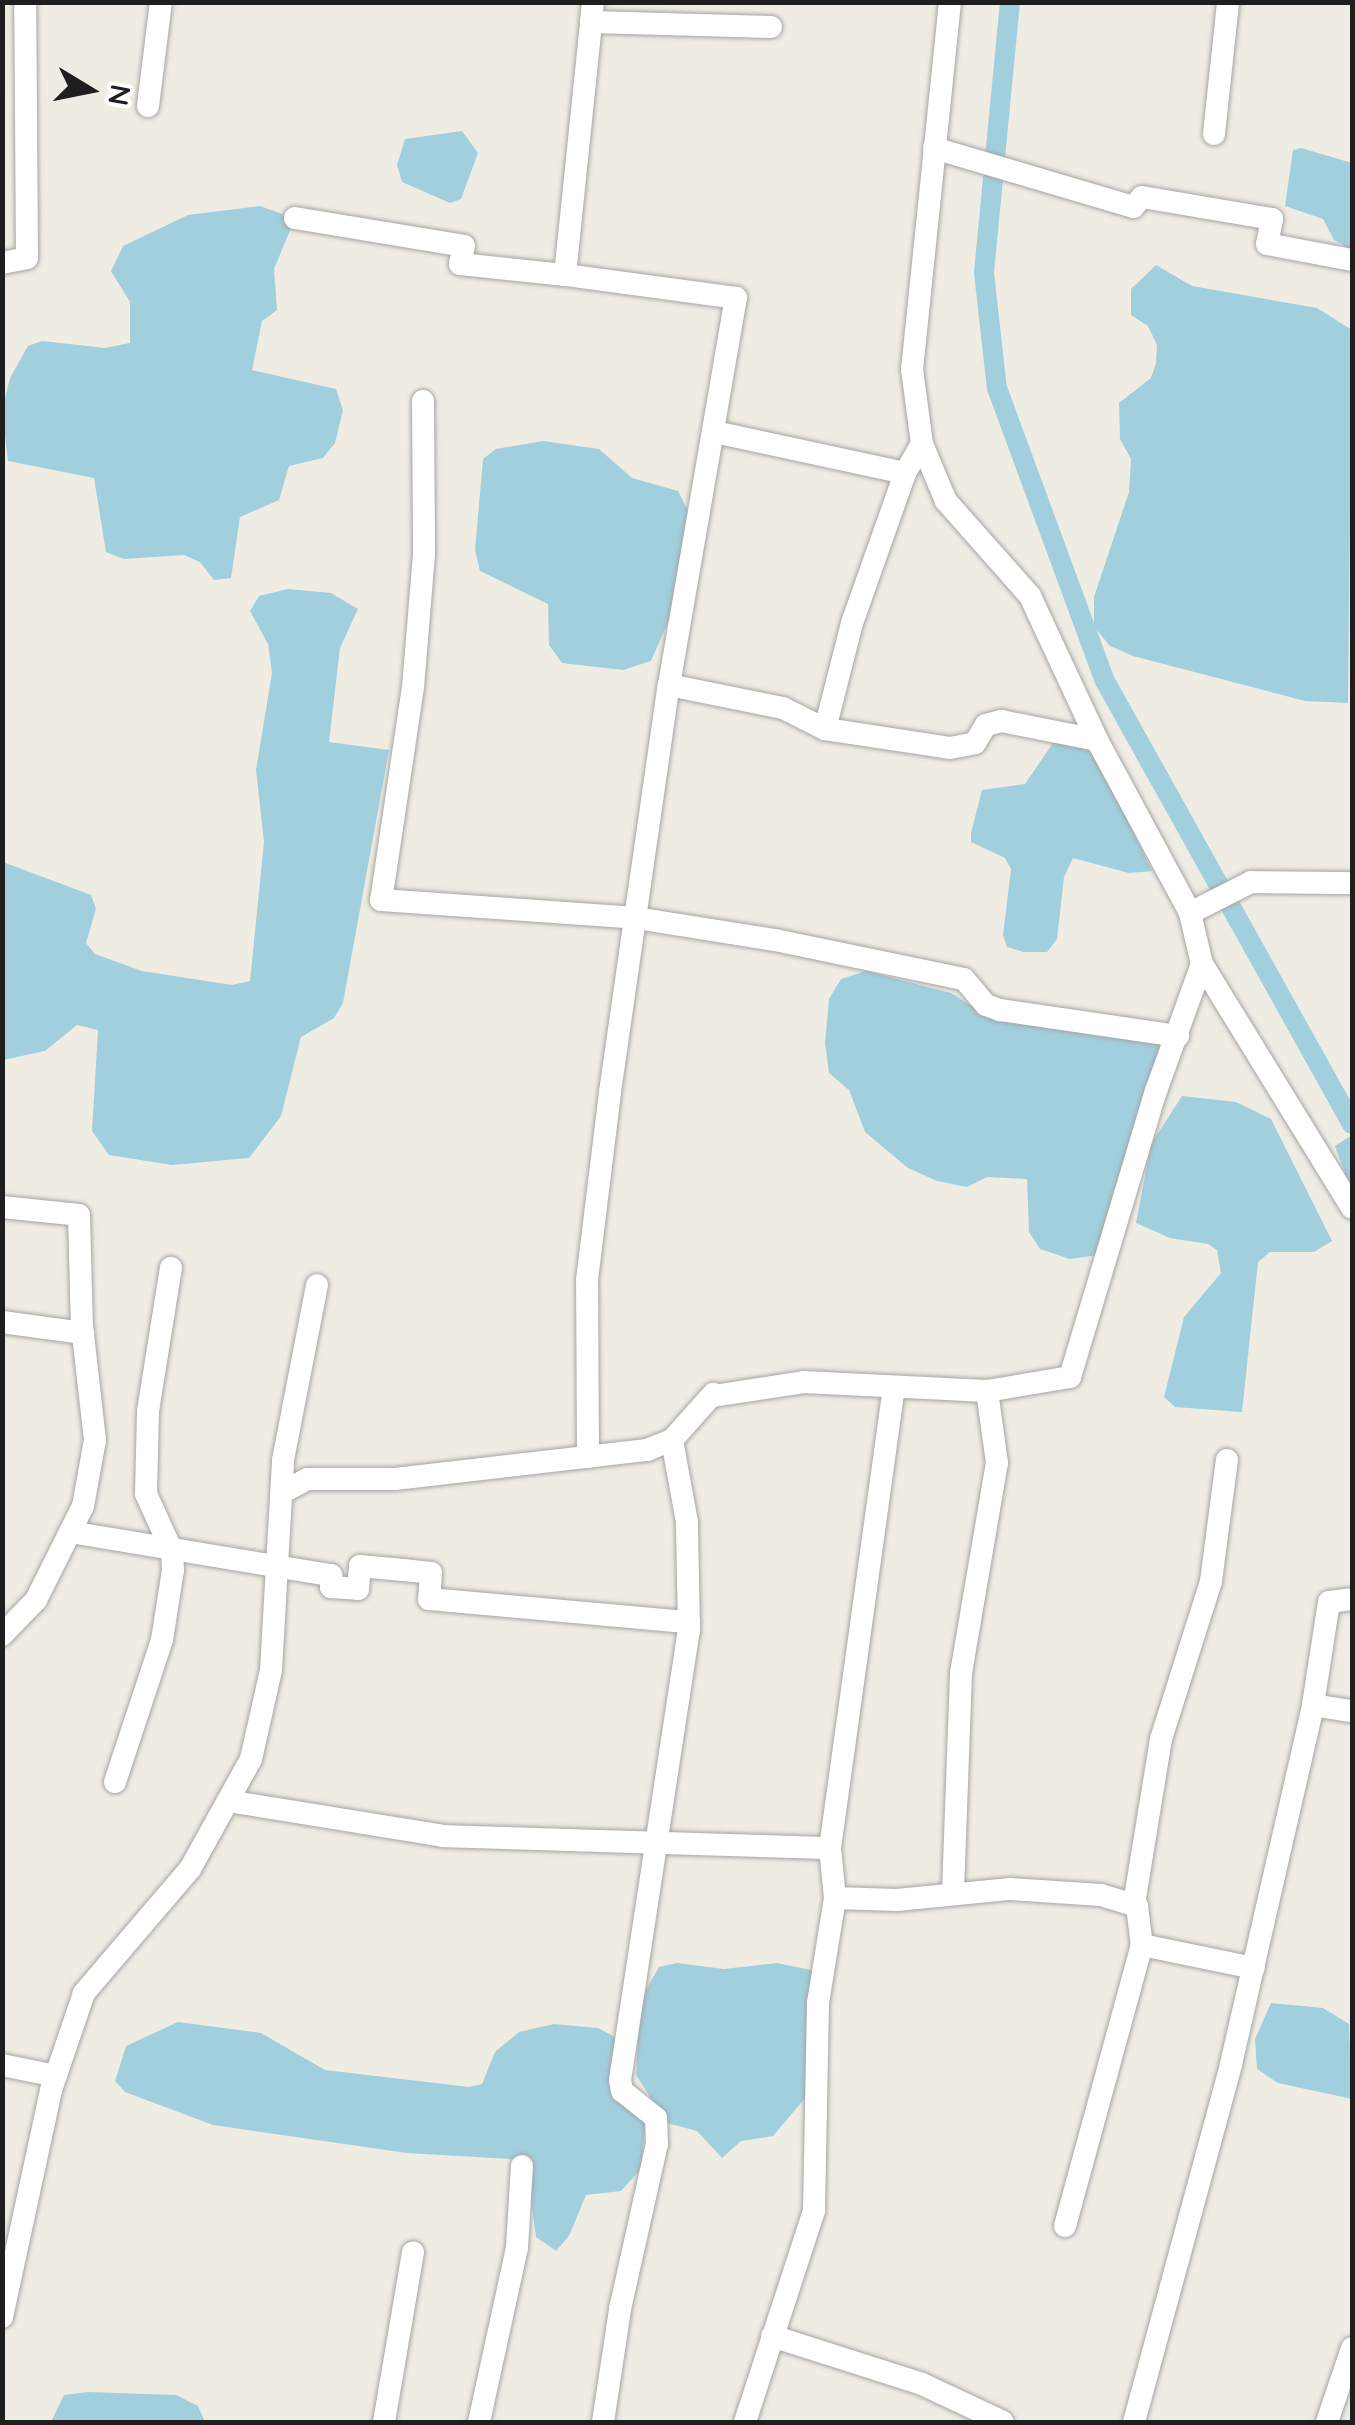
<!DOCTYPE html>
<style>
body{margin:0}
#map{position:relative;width:1355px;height:2425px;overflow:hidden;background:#efece3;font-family:Quicksand,sans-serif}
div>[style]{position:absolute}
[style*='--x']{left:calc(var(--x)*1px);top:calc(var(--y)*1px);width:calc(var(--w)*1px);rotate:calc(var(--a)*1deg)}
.water>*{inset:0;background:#a2cfde}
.canal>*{height:20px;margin:-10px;padding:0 10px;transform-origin:10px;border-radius:10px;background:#a2cfde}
.roads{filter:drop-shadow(0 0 2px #a5a5a5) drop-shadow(0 0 2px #a5a5a5)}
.minor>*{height:22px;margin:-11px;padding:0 11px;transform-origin:11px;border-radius:11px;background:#fff}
span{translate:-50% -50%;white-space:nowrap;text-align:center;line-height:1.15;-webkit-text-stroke:9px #fff;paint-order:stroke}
.frame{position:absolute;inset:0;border:5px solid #1e1e1e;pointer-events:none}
.north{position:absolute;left:40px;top:40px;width:100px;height:100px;-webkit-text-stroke:8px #fff;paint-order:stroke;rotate:100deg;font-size:28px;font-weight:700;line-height:40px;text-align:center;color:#1e1e1e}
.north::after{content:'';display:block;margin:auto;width:35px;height:45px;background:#1e1e1e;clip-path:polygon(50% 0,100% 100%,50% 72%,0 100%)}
</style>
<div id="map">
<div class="water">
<i style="clip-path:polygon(462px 131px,478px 153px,461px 199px,450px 203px,402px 182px,397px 165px,405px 139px)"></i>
<i style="clip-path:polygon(1301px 148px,1352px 163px,1352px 250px,1334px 240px,1323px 219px,1285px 206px,1293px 150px)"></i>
<i style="clip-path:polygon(260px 206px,285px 215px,291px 228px,274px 269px,277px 310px,262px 321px,252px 370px,336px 389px,343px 410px,335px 443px,323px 458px,289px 466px,279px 500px,240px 517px,231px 578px,214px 580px,200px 562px,184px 555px,124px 559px,106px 552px,94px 478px,8px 461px,2px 410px,10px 378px,28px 346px,42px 341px,105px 348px,130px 343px,130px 302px,111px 271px,123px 246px,188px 215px)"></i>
<i style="clip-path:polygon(1156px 265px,1192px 286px,1317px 308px,1352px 330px,1348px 703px,1305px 701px,1133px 656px,1110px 646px,1094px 627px,1094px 597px,1129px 492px,1131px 459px,1120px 439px,1119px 403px,1151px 378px,1156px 363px,1157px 345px,1148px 326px,1131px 315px,1131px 289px)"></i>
<i style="clip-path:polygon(543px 441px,599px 449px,632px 478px,678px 491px,688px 511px,672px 613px,651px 661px,623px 670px,562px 663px,549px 645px,548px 604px,480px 571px,475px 550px,483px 459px,496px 449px)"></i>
<i style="clip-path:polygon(288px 589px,331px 593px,358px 609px,340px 648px,329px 742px,389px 750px,343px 1003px,334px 1018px,301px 1037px,281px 1116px,249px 1158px,172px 1165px,109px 1155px,92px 1131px,98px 1030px,77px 1025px,45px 1051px,3px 1060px,3px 862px,91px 895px,96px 909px,86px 943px,95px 954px,142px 971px,232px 985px,250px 981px,264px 842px,256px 770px,272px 673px,268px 644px,250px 611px,259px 596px)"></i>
<i style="clip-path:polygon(1063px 741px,1096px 754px,1152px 871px,1129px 873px,1073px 858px,1064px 877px,1057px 939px,1047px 952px,1024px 952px,1007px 947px,1003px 935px,1011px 869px,1005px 858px,971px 842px,971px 833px,982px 790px,1025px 784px,1053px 743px)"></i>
<i style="clip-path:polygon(866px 971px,951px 993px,992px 1019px,1164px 1045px,1098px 1255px,1070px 1259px,1040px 1249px,1029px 1232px,1027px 1179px,987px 1177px,967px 1187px,937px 1181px,908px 1168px,865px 1132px,849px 1090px,829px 1073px,825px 1043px,829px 999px,841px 979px)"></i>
<i style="clip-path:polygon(1182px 1096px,1236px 1102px,1271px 1119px,1332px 1241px,1314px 1252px,1270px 1252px,1258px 1262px,1242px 1412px,1175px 1407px,1164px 1397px,1184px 1317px,1221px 1273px,1217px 1250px,1208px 1244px,1170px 1238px,1136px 1223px,1151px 1144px)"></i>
<i style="clip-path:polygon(1352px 1135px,1352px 1193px,1335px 1146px)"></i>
<i style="clip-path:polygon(677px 1963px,724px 1969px,777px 1963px,816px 1971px,806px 2097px,773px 2136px,741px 2141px,722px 2158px,697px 2131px,667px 2123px,636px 2075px,640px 2000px,659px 1967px)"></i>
<i style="clip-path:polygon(1271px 2003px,1323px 2008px,1349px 2024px,1352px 2099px,1278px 2083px,1257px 2069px,1255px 2039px)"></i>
<i style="clip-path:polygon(178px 2022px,261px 2033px,325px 2070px,469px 2087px,482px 2084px,495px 2052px,519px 2032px,554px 2024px,598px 2028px,617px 2038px,610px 2091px,646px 2118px,641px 2169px,621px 2191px,586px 2195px,569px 2236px,556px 2251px,536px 2237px,526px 2160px,407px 2153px,213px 2125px,125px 2092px,115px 2081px,126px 2046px)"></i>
<i style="clip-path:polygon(88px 2392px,176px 2395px,198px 2406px,205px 2422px,51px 2422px,64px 2395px)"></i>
</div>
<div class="canal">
<i style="--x:1010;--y:2;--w:272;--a:95.5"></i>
<i style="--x:984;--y:273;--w:116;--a:83.6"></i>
<i style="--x:997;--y:388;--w:312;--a:69.8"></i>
<i style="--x:1105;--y:681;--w:507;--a:60.86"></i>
</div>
<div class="roads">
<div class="minor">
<i style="--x:593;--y:2;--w:20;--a:96"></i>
<i style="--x:591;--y:22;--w:180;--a:1.6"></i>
<i style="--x:950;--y:2;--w:369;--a:95.9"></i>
<i style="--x:912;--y:369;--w:76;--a:82.4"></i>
<i style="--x:922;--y:444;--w:62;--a:67.2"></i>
<i style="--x:946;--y:501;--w:127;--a:48.5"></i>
<i style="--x:1030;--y:596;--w:159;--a:65"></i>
<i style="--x:1097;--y:740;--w:196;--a:61.7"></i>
<i style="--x:1190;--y:913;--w:52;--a:76.8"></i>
<i style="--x:1202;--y:964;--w:286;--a:58.4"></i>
<i style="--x:148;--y:106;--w:105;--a:-82.9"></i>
<i style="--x:1214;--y:134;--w:133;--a:-83.9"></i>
<i style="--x:934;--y:148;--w:208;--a:16.5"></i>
<i style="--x:1133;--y:207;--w:13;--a:-48"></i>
<i style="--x:1142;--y:197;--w:132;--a:9.6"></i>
<i style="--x:1272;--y:219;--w:25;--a:101"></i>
<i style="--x:1267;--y:244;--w:86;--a:10.7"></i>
<i style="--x:295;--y:218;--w:171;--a:9.4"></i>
<i style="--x:464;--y:246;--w:18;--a:103"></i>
<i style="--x:460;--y:264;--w:106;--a:6"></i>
<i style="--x:2;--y:263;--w:25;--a:-11"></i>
<i style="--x:27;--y:258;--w:256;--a:-90.4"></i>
<i style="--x:423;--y:401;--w:153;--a:89.6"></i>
<i style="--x:424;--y:554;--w:133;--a:94.7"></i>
<i style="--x:413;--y:687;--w:215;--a:98.5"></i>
<i style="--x:381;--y:900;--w:256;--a:4"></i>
<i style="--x:636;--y:918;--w:141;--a:9"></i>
<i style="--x:775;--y:940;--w:193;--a:11.7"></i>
<i style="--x:964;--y:979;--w:34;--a:50"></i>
<i style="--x:986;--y:1005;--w:15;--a:20"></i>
<i style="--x:1000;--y:1010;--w:180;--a:8.3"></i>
<i style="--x:715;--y:432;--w:194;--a:12.2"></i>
<i style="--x:669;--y:685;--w:116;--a:11.4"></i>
<i style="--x:783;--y:708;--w:47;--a:26.6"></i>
<i style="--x:825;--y:729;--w:126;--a:8.6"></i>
<i style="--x:950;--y:748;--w:25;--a:-11"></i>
<i style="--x:975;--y:743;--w:21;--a:-59"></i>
<i style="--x:986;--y:725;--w:16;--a:-15"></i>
<i style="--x:1001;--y:721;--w:98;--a:11.2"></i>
<i style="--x:825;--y:729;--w:109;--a:-75.7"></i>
<i style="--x:852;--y:623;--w:159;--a:-70.5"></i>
<i style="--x:905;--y:473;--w:34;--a:-60"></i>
<i style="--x:1190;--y:913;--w:68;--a:-26.9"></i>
<i style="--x:1251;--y:882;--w:101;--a:0.6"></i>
<i style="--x:2;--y:1207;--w:77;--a:5.9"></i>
<i style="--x:79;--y:1215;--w:111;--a:88.5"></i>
<i style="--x:82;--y:1326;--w:115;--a:83.5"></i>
<i style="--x:95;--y:1440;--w:67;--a:100.3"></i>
<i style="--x:83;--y:1506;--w:105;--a:116.6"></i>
<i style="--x:36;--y:1600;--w:49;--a:134.2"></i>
<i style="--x:2;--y:1322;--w:82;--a:7.7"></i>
<i style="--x:713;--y:1396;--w:92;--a:-8.7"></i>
<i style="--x:804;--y:1382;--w:183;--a:2.8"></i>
<i style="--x:987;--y:1391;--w:84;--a:-9.6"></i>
<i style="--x:1070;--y:1377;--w:299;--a:-73.3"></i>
<i style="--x:1156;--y:1091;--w:135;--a:-70.1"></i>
<i style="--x:588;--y:1457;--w:177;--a:-90.3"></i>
<i style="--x:587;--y:1280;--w:189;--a:-83"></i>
<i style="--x:610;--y:1092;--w:411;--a:-81.8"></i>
<i style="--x:669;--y:685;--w:393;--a:-80.2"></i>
<i style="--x:736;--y:298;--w:173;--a:-172.3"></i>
<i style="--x:565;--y:275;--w:254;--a:-84.1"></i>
<i style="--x:283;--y:1492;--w:27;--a:-28"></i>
<i style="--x:307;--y:1479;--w:88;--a:0"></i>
<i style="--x:395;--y:1479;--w:254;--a:-6.6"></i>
<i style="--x:647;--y:1450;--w:27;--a:-22"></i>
<i style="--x:672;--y:1440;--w:62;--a:-48.3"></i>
<i style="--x:70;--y:1532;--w:265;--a:9.4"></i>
<i style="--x:331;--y:1575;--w:12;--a:90"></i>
<i style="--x:331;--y:1587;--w:27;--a:4"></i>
<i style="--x:358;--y:1589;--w:23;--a:-85"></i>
<i style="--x:360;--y:1566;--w:43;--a:5.3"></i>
<i style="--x:403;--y:1570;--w:28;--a:6"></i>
<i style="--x:431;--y:1573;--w:26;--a:94"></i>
<i style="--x:429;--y:1599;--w:261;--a:5.1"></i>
<i style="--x:1313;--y:1705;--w:104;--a:-81.2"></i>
<i style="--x:1329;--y:1602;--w:23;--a:-7"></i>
<i style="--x:115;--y:1782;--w:150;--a:-71.7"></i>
<i style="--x:162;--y:1640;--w:71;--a:-81.1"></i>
<i style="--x:173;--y:1570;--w:19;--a:-93"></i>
<i style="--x:172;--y:1551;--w:63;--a:-114.5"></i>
<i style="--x:146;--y:1494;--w:83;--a:-88.6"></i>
<i style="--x:148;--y:1411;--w:145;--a:-80.9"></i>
<i style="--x:228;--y:1801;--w:218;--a:9.2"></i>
<i style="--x:443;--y:1836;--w:387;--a:1.8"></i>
<i style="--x:830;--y:1848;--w:50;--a:84.3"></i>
<i style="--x:835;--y:1898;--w:62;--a:1.8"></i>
<i style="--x:897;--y:1900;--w:114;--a:-5.6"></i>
<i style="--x:1010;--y:1889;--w:91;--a:3.8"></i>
<i style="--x:1101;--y:1895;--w:38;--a:17"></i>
<i style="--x:1137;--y:1906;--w:39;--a:83"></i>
<i style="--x:1142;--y:1945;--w:114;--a:11.6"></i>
<i style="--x:830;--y:1848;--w:465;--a:-82.1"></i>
<i style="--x:953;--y:1892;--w:219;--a:-87.9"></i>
<i style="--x:961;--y:1673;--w:213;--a:-80.3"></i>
<i style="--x:997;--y:1463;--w:73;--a:-97.9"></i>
<i style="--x:1134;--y:1904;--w:167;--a:-80.7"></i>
<i style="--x:1161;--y:1739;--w:166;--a:-72.4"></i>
<i style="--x:1211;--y:1581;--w:122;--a:-82.5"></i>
<i style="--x:2;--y:2065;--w:55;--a:11.5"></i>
<i style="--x:1065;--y:2226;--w:291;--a:-74.7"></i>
<i style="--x:2;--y:2317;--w:232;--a:-77.8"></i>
<i style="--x:51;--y:2090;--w:102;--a:-71.2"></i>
<i style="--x:84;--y:1993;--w:163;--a:-49.5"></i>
<i style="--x:190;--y:1869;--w:126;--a:-61"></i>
<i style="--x:251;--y:1759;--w:91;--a:-77.3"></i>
<i style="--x:271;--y:1670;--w:210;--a:-86.7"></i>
<i style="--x:283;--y:1460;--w:178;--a:-79"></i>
<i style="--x:772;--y:2336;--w:157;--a:17.7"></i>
<i style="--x:922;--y:2384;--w:89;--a:25.1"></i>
<i style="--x:384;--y:2422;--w:172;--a:-80.3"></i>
<i style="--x:479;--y:2422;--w:179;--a:-77.7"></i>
<i style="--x:517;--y:2247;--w:81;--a:-86.5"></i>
<i style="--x:603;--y:2422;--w:114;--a:-81.4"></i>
<i style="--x:620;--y:2309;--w:169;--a:-77.4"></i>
<i style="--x:657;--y:2144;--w:26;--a:-92"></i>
<i style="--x:656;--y:2118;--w:43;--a:-141.5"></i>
<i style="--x:622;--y:2091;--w:11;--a:-100"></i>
<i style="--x:620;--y:2080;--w:454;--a:-81.3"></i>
<i style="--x:689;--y:1631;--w:109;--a:-91.1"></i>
<i style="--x:687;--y:1522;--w:83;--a:-100.4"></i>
<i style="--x:745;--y:2422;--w:222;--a:-71.9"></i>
<i style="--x:814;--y:2211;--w:208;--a:-88.9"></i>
<i style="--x:818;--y:2003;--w:106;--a:-80.8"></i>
<i style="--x:1134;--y:2422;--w:371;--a:-74.8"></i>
<i style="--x:1231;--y:2064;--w:368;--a:-77.1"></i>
<i style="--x:1313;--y:1705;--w:39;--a:9"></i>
<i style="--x:1327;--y:2422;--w:78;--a:-71.3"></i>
</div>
</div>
<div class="frame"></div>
<div class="north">N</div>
</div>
